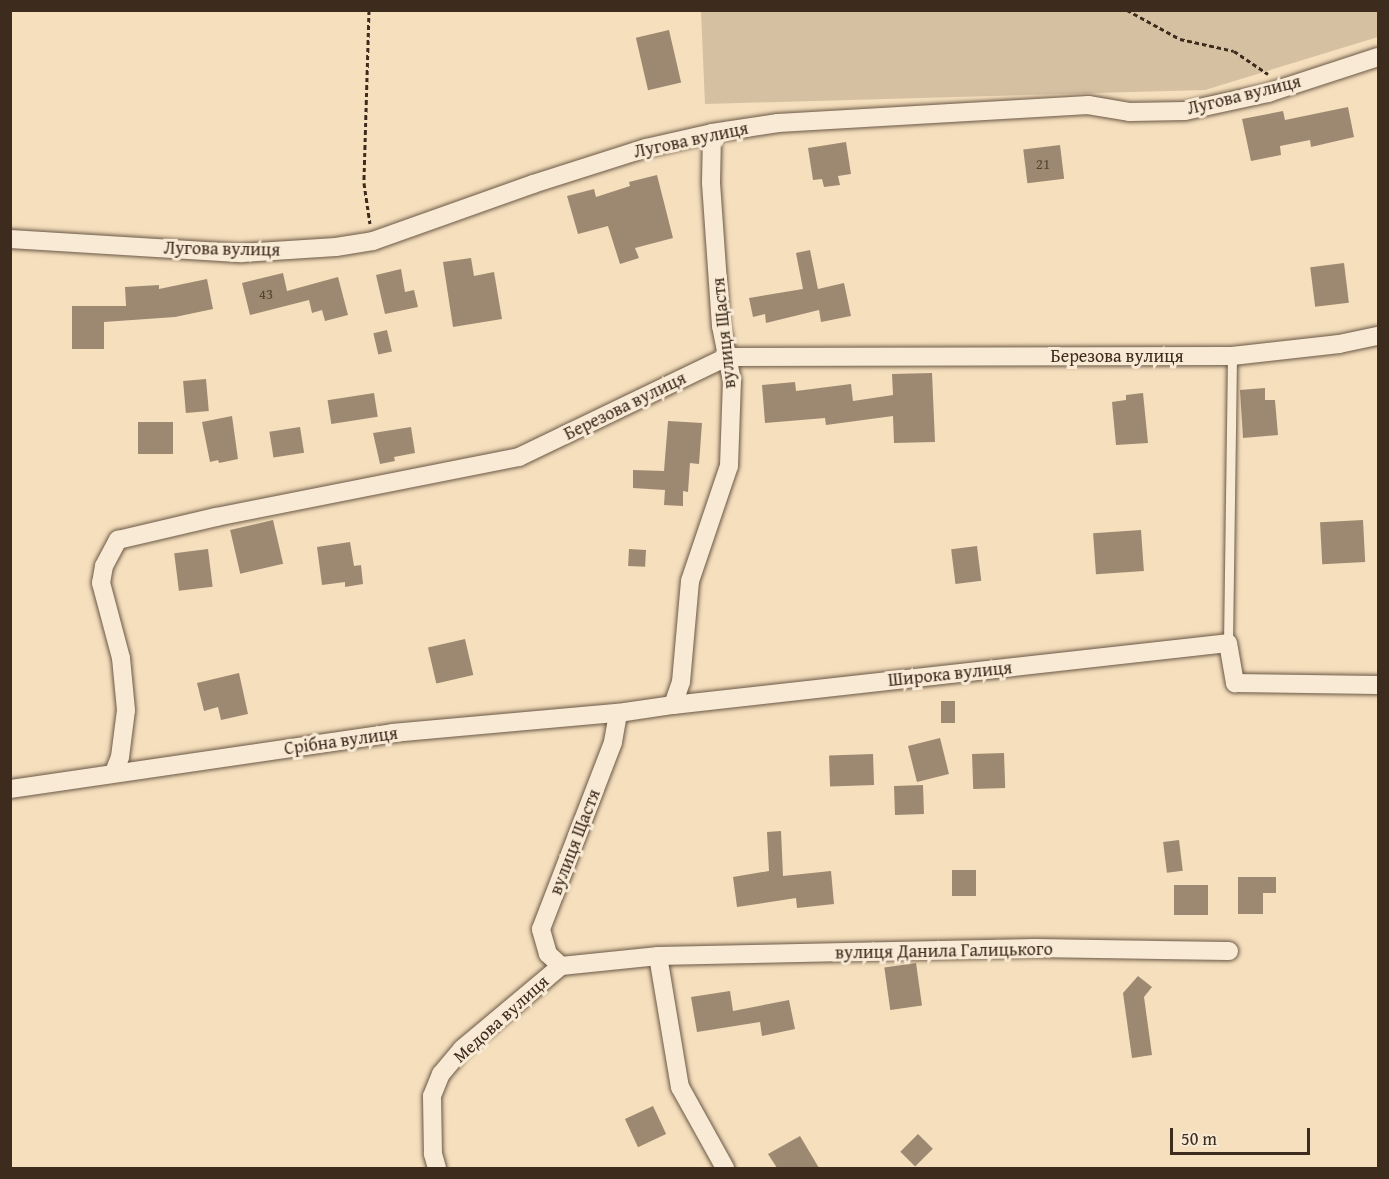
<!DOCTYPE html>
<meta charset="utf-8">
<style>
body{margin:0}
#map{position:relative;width:1389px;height:1179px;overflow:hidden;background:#f5dfbd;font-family:"Gentium Book Plus",serif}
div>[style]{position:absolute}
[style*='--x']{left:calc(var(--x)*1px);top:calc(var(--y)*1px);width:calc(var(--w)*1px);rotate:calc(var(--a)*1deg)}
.green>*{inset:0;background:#d6c0a2}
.building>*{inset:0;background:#9d8971;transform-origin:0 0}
.path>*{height:3px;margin-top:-1.5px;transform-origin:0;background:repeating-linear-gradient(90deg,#3d2b1e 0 4.5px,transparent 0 7.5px)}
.roads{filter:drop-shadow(0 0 2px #6b5846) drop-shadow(0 0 2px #6b5846)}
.service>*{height:9px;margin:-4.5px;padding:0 4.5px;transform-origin:4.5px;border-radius:4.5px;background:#f8ead4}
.minor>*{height:18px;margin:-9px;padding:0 9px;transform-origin:9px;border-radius:9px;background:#f8ead4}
span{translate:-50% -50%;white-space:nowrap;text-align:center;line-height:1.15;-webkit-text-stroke:6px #f8ead4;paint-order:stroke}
.number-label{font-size:15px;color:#554233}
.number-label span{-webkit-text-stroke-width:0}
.street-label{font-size:18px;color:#3d2b1e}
.frame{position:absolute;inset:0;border:12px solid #3d2b1e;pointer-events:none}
.scale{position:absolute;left:1170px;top:1128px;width:140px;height:27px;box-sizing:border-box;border:3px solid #3d2b1e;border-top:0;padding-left:8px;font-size:18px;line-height:21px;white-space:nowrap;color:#3d2b1e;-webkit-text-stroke:4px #f8ead4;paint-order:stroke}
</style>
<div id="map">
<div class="green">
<i style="clip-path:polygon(1378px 10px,1378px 37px,1205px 90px,705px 104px,701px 11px)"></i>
</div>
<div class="building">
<i style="left:669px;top:30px;width:54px;height:34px;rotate:77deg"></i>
<i style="clip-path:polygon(1348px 107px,1354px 137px,1311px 147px,1310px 140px,1280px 146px,1281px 155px,1251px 161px,1242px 119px,1283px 111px,1285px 120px)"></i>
<i style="clip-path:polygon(846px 142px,851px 174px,838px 176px,840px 185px,824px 187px,822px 179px,813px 180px,808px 148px)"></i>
<i style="left:1060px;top:145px;width:34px;height:37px;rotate:83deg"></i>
<i style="clip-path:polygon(657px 175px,673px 238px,635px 248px,639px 258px,620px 264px,608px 226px,578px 234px,567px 196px,594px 189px,596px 197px,630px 186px,629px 182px)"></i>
<i style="clip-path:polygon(810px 250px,818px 289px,844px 283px,851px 316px,821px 322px,819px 310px,766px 323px,765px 314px,753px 317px,749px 298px,803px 289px,796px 253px)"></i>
<i style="clip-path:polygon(471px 258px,474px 276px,494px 272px,502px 319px,453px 327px,443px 262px)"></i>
<i style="left:1344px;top:263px;width:40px;height:34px;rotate:83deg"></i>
<i style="clip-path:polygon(401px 269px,405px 292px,414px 290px,418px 307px,385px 314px,376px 275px)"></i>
<i style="clip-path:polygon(283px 273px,287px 291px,338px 277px,348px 315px,325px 321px,322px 310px,312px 313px,309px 300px,250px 315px,242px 283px)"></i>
<i style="clip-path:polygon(207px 279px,213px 309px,175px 317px,104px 322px,104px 349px,72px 349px,72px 306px,126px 306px,125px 287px,159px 285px,159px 289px)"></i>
<i style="left:387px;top:330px;width:22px;height:14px;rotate:77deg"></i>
<i style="clip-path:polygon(932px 373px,935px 442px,894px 443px,893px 416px,826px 425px,825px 418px,765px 423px,762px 385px,795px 382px,796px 391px,851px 384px,853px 401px,893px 395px,892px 374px)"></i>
<i style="left:206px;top:379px;width:32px;height:23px;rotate:85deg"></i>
<i style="clip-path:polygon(1265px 388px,1265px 400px,1275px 400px,1278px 435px,1243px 438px,1240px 390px)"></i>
<i style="left:374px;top:393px;width:24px;height:47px;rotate:81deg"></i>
<i style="clip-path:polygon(1143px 393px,1148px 443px,1116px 445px,1112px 402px,1126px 400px,1126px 395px)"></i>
<i style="clip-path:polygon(232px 416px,238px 459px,219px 463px,218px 460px,210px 462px,202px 422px)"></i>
<i style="clip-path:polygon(668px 421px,702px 423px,699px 464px,690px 463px,688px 492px,683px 491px,683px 506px,664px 505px,665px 490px,633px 488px,633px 470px,664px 471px)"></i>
<i style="left:173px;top:422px;width:32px;height:35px;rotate:90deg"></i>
<i style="left:300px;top:427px;width:26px;height:31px;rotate:81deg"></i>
<i style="clip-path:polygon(411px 427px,415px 453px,394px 457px,395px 461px,380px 464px,373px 433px)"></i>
<i style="left:273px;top:520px;width:45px;height:44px;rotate:77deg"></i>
<i style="left:1363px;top:520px;width:42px;height:43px;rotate:87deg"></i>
<i style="left:1141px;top:530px;width:41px;height:48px;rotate:86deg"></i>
<i style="clip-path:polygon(350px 542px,354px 566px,361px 565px,363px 584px,345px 587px,345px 582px,322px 585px,317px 547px)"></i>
<i style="left:977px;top:546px;width:35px;height:26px;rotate:83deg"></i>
<i style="left:208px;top:549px;width:38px;height:34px;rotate:83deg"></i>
<i style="left:629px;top:549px;width:17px;height:17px;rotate:3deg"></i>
<i style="left:465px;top:639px;width:37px;height:38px;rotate:77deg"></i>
<i style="clip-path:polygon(239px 673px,248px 714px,221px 720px,218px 707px,204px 711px,197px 683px)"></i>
<i style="left:941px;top:701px;width:14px;height:22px"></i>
<i style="left:940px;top:738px;width:37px;height:33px;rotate:76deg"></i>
<i style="left:1004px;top:753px;width:35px;height:32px;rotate:88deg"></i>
<i style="left:873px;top:754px;width:31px;height:44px;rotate:88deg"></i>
<i style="left:923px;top:785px;width:29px;height:29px;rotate:88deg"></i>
<i style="clip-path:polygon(781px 831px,783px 876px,831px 871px,834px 904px,797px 908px,796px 898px,737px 907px,733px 877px,769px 871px,767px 832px)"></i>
<i style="left:1179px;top:840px;width:31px;height:16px;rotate:83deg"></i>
<i style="left:952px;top:870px;width:24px;height:26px"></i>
<i style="clip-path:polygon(1238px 877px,1276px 877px,1276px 893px,1263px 893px,1263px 914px,1238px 914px)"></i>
<i style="left:1174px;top:885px;width:34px;height:30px"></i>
<i style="left:916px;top:963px;width:43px;height:32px;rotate:82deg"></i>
<i style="clip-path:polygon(1138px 976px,1152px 987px,1144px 997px,1152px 1055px,1132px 1058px,1123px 993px)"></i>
<i style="clip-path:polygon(730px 991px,733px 1011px,789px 1000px,795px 1029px,762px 1036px,760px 1022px,697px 1032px,691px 997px)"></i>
<i style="left:653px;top:1106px;width:31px;height:31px;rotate:65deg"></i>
<i style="left:918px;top:1134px;width:21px;height:25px;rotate:45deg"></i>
<i style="clip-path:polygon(800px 1136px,819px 1168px,777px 1168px,768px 1154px)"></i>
</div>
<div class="path">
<i style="--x:369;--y:10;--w:173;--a:91.7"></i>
<i style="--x:364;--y:183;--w:41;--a:81.7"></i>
<i style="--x:1127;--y:10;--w:60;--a:28.7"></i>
<i style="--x:1180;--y:39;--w:55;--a:12.5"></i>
<i style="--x:1234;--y:51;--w:41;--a:34.1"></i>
</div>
<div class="roads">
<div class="service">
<i style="--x:1228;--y:643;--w:287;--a:-89.2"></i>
</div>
<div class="minor">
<i style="--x:10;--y:239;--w:232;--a:3.5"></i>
<i style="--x:242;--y:253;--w:94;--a:-3.7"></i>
<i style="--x:336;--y:247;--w:37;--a:-9"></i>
<i style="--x:373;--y:241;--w:170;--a:-19.6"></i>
<i style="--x:533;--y:184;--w:119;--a:-17.7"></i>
<i style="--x:646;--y:148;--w:68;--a:-12.8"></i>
<i style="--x:712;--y:133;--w:67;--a:-8.6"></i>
<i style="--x:778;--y:123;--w:311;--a:-3.3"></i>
<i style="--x:1088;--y:105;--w:43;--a:9.5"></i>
<i style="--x:1130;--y:112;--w:55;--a:-1"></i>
<i style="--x:1185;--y:111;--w:85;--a:-12.2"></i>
<i style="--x:1268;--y:93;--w:116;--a:-18.1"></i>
<i style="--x:673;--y:705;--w:24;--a:-71"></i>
<i style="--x:681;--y:682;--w:101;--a:-84.9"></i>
<i style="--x:690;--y:581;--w:121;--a:-71.3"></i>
<i style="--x:729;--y:466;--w:85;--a:-88"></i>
<i style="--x:732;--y:381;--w:56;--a:-101.3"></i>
<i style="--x:721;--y:326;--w:144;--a:-94"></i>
<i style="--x:711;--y:182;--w:49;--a:-88.8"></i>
<i style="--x:114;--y:772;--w:16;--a:-68"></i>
<i style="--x:120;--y:757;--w:47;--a:-82.7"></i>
<i style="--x:126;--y:710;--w:52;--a:-95.5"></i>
<i style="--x:121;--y:658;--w:78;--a:-104.9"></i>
<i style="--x:101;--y:583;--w:17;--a:-80"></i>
<i style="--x:104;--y:566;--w:30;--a:-62"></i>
<i style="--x:118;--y:540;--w:101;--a:-13.2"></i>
<i style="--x:216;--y:517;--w:309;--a:-11.2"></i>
<i style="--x:519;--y:457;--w:231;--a:-25.7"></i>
<i style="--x:727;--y:357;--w:505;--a:-0.11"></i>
<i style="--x:1232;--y:356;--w:108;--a:-6.4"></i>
<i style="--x:1339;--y:344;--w:40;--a:-12"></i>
<i style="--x:10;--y:789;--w:386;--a:-8.3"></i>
<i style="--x:392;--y:733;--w:227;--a:-5.1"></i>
<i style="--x:618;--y:713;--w:56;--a:-8.3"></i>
<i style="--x:673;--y:705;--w:558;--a:-6.37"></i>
<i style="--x:1228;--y:643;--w:41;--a:80.1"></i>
<i style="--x:1235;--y:683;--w:143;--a:0.8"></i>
<i style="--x:658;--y:956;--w:133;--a:80.5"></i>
<i style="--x:680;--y:1087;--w:93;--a:60.9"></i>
<i style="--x:561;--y:966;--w:18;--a:-137"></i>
<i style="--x:548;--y:954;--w:26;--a:-106"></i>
<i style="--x:541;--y:929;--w:200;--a:-68.9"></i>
<i style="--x:613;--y:742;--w:29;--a:-80"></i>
<i style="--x:437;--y:1168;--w:15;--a:-106"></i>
<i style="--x:433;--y:1154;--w:58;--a:-91"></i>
<i style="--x:432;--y:1096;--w:24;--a:-68"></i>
<i style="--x:441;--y:1074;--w:33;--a:-50"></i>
<i style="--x:462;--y:1049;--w:129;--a:-40"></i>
<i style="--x:561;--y:966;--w:98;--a:-5.9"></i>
<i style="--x:658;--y:956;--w:377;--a:-1.2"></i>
<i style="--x:1035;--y:948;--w:194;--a:0.9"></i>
</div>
</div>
<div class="number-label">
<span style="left:1043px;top:164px">21</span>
<span style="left:266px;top:294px">43</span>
</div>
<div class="street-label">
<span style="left:1244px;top:95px;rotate:-14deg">Лугова вулиця</span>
<span style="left:691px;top:140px;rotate:-12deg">Лугова вулиця</span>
<span style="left:222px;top:249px;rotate:1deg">Лугова вулиця</span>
<span style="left:724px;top:333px;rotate:-96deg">вулиця Щастя</span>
<span style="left:1117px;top:356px">Березова вулиця</span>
<span style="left:625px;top:406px;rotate:-26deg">Березова вулиця</span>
<span style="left:950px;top:674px;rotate:-6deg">Широка вулиця</span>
<span style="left:341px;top:741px;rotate:-8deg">Срібна вулиця</span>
<span style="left:575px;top:842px;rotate:-69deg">вулиця Щастя</span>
<span style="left:944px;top:951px;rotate:-1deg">вулиця Данила Галицького</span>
<span style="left:501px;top:1019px;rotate:-42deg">Медова вулиця</span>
</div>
<div class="frame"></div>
<div class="scale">50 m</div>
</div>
